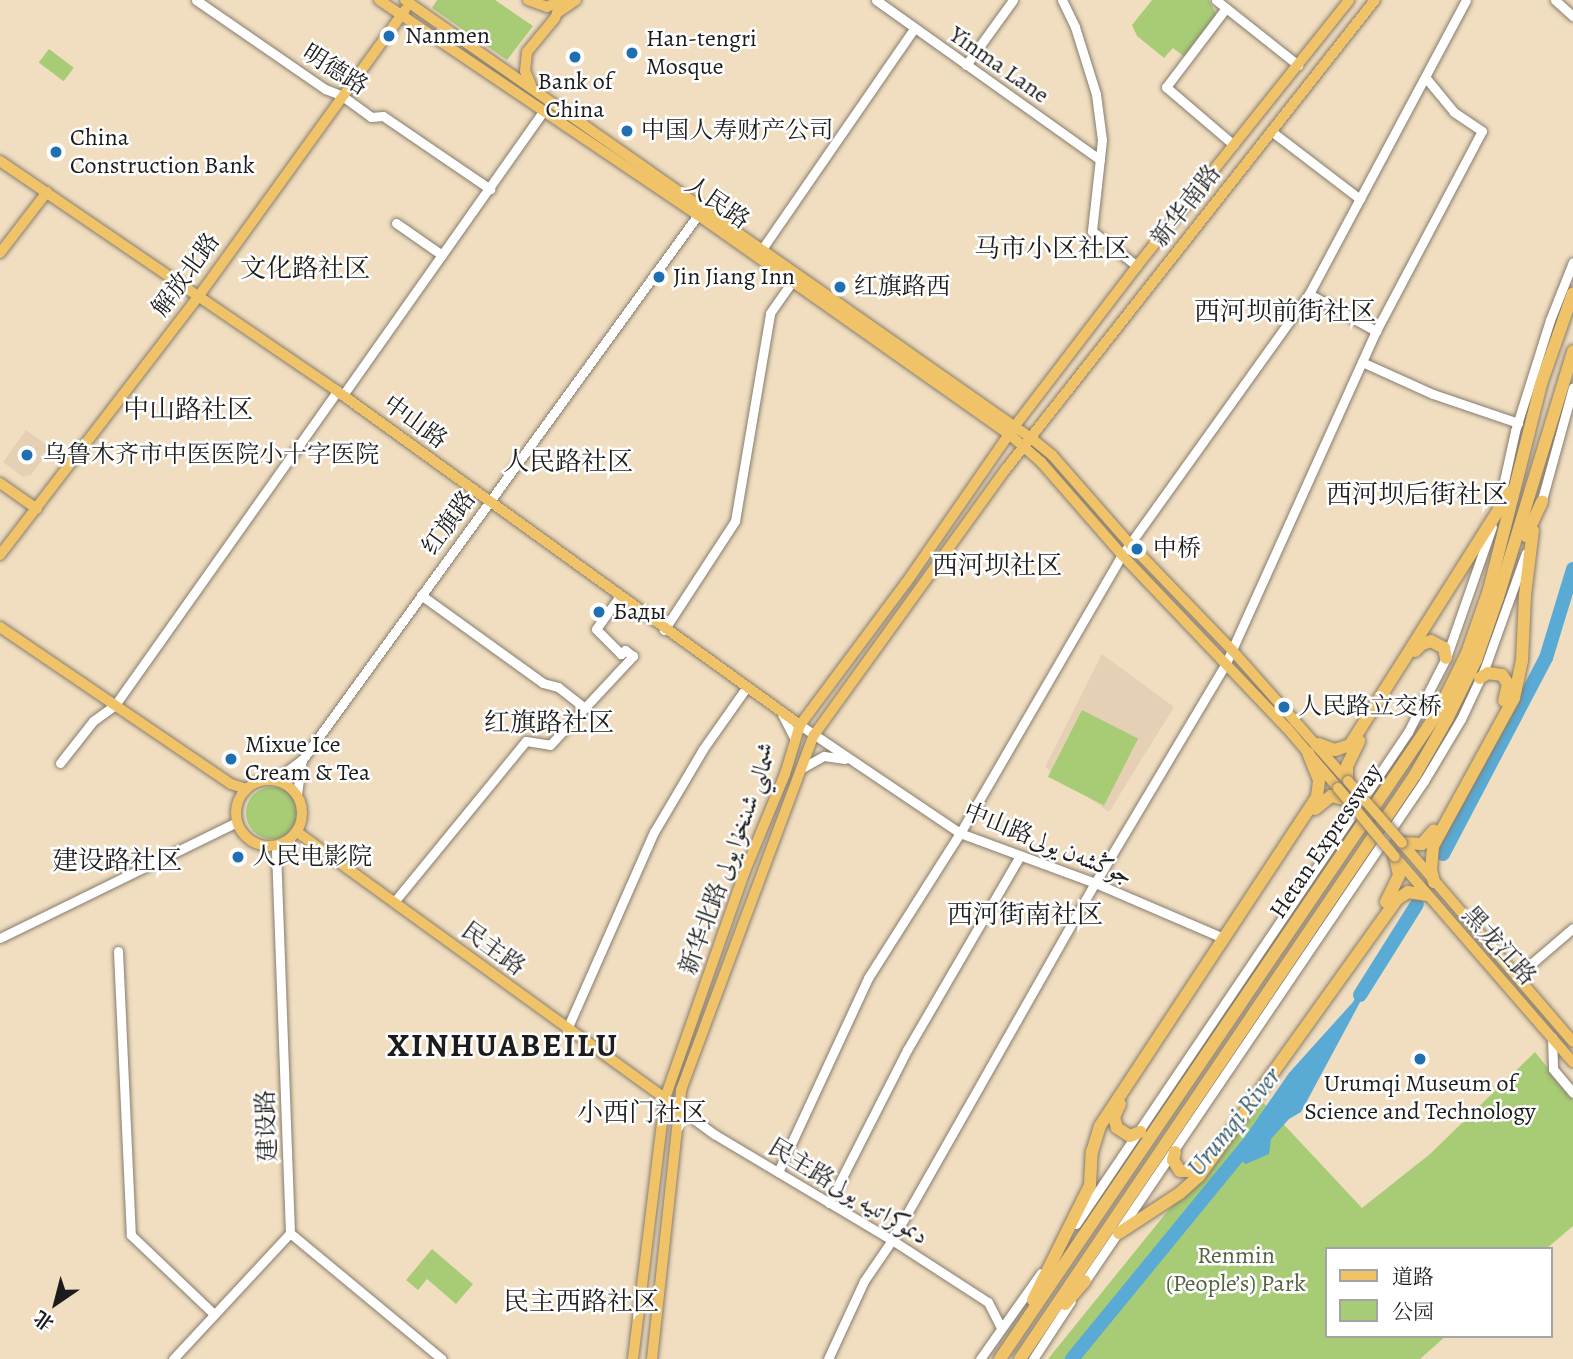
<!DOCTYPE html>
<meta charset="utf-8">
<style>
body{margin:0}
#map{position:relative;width:1573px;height:1359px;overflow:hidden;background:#f1dec0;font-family:Alegreya,Amiri,"Noto Serif SC",serif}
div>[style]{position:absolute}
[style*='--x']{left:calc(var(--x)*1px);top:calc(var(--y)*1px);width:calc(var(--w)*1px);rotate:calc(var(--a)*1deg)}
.built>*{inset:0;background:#e5d0b5}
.green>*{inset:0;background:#a8cc76;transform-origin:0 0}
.round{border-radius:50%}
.water>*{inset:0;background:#59aad4}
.river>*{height:14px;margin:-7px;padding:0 7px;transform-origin:7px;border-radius:7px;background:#59aad4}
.roads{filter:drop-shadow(0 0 2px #867d6e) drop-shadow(0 0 2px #867d6e)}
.minor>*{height:9px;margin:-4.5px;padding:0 4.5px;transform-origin:4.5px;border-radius:4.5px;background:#fff}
.major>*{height:10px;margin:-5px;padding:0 5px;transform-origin:5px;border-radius:5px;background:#f1c369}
.major>.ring{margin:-5px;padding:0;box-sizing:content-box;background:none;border:10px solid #f1c369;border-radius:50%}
.highway>*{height:12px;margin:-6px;padding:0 6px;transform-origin:6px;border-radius:6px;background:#f1c369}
.bridges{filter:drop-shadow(0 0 2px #867d6e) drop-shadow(0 0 2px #867d6e)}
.major-bridge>*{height:10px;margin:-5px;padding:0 5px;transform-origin:5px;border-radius:5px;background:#f1c369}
.dots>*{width:19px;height:19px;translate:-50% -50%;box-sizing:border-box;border:4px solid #fff;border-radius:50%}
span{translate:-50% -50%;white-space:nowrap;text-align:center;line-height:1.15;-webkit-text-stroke:5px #fff;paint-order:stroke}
.poi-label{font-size:24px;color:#1c1c1c}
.left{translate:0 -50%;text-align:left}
.street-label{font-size:24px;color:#1c1c1c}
.park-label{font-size:24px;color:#546240}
.neighbourhood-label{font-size:26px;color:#1c1c1c}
.water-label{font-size:26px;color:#375c6f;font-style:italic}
.district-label{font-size:32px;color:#1c1c1c;font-weight:700;letter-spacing:2px}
.legend{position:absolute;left:1325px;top:1247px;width:228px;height:91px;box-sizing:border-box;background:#fff;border:2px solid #a4a4a4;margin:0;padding:9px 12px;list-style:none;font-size:21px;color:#1c1c1c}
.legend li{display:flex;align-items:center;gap:14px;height:35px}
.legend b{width:35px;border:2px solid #a4a4a4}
.north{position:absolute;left:21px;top:1268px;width:70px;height:70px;-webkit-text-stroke:5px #fff;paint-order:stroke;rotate:215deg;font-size:19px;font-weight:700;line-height:28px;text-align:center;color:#1c1c1c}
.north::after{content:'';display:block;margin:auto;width:24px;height:32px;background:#1c1c1c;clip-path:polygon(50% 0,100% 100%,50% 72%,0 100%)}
</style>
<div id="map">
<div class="built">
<i style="clip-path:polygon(26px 430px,51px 448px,31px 475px,23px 477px,3px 462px)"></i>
<i style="clip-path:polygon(1102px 654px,1174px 707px,1109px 812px,1045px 767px)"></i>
</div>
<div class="green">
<i style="clip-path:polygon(437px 0,495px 0,533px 26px,507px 60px,432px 8px)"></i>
<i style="clip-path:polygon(1152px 0,1209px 0,1217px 15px,1185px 57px,1173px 48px,1164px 58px,1137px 36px,1132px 25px)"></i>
<i style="left:49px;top:49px;width:31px;height:17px;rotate:37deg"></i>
<i style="left:1082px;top:710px;width:63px;height:75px;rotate:27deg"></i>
<i class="round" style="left:246px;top:787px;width:52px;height:52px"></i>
<i style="clip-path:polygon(1535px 1052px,1573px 1099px,1573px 1226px,1546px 1249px,1326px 1249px,1326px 1336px,1446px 1336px,1420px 1359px,1048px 1359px,1259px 1098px,1362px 1208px,1430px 1154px)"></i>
<i style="clip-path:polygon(432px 1249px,473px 1284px,456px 1304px,427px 1279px,418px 1290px,406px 1280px)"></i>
</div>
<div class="water">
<i style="clip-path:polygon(1367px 977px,1372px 980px,1301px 1112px,1289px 1119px,1271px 1139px,1269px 1154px,1246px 1164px,1236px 1158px,1233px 1154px,1289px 1073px,1353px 1002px)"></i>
</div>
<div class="river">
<i style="--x:1443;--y:854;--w:221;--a:-62.3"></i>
<i style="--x:1546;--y:658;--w:93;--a:-73.1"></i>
<i style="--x:1360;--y:995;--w:107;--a:-57.9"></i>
<i style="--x:1072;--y:1359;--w:276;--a:-50.7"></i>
</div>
<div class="roads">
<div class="minor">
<i style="--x:196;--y:0;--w:157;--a:34.6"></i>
<i style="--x:325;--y:89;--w:17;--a:21"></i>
<i style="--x:341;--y:95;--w:37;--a:36"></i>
<i style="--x:371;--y:117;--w:12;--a:-5"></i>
<i style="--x:383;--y:116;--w:130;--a:34.3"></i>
<i style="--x:876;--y:0;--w:275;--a:35.5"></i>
<i style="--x:1062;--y:0;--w:30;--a:64"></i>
<i style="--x:1075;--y:27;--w:70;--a:72.6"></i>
<i style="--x:1096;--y:94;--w:46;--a:82.6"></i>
<i style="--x:1102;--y:140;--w:92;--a:96.3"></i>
<i style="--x:1092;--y:231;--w:57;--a:37.9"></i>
<i style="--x:1216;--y:0;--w:105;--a:38.4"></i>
<i style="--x:1555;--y:0;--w:24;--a:42"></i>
<i style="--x:1226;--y:8;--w:99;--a:127.2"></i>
<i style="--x:1166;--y:87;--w:89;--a:40.5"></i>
<i style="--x:966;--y:65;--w:80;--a:-54.1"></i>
<i style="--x:1271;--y:131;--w:112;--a:37.4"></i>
<i style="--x:396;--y:223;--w:56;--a:34.8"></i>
<i style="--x:762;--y:249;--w:267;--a:-55.4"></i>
<i style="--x:1309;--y:294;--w:77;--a:28.9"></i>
<i style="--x:1362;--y:362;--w:78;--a:24.3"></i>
<i style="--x:1433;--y:394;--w:90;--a:18.8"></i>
<i style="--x:343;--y:395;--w:349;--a:-54.8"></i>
<i style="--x:1499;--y:504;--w:75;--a:-77.6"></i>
<i style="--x:1515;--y:431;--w:116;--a:-72.5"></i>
<i style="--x:1550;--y:320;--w:62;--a:-68.4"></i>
<i style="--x:1540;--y:507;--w:124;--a:-74.6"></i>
<i style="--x:421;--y:595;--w:150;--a:35.8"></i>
<i style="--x:543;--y:683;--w:16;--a:15"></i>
<i style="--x:558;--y:687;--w:34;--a:38"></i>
<i style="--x:664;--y:630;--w:130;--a:-56.9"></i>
<i style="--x:735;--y:521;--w:211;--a:-80.4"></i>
<i style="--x:770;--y:313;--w:39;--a:-55"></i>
<i style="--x:782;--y:714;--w:28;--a:63"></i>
<i style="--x:800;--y:725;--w:193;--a:34"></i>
<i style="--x:960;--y:833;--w:144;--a:20.3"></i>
<i style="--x:1095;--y:883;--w:137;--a:23.2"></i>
<i style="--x:60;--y:763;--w:53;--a:-51.8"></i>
<i style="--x:93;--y:721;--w:27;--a:-36"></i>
<i style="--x:115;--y:705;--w:385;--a:-54.7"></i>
<i style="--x:802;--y:768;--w:25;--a:-29"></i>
<i style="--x:824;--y:756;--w:21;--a:8"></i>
<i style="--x:275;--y:780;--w:34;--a:-37"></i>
<i style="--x:302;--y:760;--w:677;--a:-54.01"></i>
<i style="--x:297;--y:794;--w:34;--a:-82"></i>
<i style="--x:394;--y:902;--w:208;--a:-50.7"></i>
<i style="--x:526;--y:741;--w:24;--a:9"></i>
<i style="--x:550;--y:745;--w:122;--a:-47"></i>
<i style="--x:633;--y:656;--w:10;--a:-143"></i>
<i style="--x:625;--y:650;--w:6;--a:135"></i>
<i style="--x:621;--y:654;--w:35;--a:-135"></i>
<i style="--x:596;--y:629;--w:39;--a:-54"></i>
<i style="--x:0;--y:938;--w:264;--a:-26.1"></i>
<i style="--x:118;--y:951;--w:284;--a:87.4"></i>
<i style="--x:131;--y:1235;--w:115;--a:43.6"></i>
<i style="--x:1531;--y:964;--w:55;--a:-40.6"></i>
<i style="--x:567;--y:1029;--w:215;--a:-66.2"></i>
<i style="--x:654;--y:832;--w:96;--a:-59.4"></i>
<i style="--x:703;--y:749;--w:75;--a:-54.8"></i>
<i style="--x:1552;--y:1037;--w:32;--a:88"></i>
<i style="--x:1553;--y:1069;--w:31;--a:50"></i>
<i style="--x:665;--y:1098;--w:61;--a:36.3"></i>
<i style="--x:714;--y:1134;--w:207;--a:30.8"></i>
<i style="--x:892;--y:1240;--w:114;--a:32.9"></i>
<i style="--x:988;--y:1302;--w:29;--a:63"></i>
<i style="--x:778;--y:1172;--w:214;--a:-65.1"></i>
<i style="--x:868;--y:978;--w:172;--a:-57.6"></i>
<i style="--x:960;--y:833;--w:322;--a:-59.8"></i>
<i style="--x:1122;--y:555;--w:321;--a:-54.4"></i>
<i style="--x:1309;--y:294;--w:333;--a:-61.9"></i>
<i style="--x:829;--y:1203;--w:172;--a:-63"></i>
<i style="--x:907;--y:1050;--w:225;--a:-59.8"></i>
<i style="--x:1076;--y:1224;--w:594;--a:-55.99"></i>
<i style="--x:1408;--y:732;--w:83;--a:-62.8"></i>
<i style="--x:1446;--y:658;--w:139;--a:-70.7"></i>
<i style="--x:290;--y:1233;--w:197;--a:39.7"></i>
<i style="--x:1083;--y:1284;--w:608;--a:-55.87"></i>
<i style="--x:1424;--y:781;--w:72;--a:-59.2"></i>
<i style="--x:1461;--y:719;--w:54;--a:-64.9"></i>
<i style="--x:1484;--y:670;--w:124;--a:-70.3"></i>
<i style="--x:173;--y:1359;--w:172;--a:-47.1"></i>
<i style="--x:290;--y:1233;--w:387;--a:-92.1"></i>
<i style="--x:828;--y:1359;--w:86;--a:-65.2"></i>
<i style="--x:864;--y:1281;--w:50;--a:-55.7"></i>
<i style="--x:892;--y:1240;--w:411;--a:-60.4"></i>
<i style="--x:1095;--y:883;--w:256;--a:-59.2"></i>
<i style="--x:1226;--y:663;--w:364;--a:-65.7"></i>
<i style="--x:1376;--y:331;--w:226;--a:-62.1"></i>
<i style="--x:1482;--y:131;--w:34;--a:-146"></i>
<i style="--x:1454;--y:112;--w:44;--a:-129.5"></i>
<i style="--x:980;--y:1359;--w:105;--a:-54.7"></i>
<i style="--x:1033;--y:1359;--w:69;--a:-56.8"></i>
</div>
<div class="major">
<i style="--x:379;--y:0;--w:385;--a:34"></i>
<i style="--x:698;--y:215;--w:380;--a:35.2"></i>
<i style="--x:1009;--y:434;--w:43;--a:41.2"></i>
<i style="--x:1041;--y:462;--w:123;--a:48.9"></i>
<i style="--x:1122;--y:555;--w:239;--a:46.4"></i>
<i style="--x:1287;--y:728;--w:79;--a:49.6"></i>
<i style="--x:405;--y:0;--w:764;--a:34.98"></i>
<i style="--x:1031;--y:438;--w:27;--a:39"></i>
<i style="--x:1052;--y:455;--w:118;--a:48.8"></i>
<i style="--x:1130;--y:544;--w:147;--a:46.1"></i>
<i style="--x:1232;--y:650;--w:175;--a:48.5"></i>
<i style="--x:528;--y:0;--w:20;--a:20"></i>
<i style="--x:547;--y:7;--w:16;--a:-27"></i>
<i style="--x:557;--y:13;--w:23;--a:-34"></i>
<i style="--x:531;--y:85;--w:15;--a:-113"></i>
<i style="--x:525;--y:71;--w:19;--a:-84"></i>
<i style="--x:527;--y:52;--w:44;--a:-50.5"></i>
<i style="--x:555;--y:18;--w:19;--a:-69"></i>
<i style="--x:0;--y:161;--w:408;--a:34.3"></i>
<i style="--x:337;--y:391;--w:571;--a:35.81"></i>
<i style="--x:0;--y:253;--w:77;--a:-52.4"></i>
<i style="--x:0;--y:483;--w:45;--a:35.1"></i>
<i style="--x:0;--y:555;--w:325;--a:-52.5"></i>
<i style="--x:198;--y:297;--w:354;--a:-54.2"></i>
<i style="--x:0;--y:627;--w:279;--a:34.2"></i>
<i style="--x:231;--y:784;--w:16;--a:18"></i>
<i class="ring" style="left:236px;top:780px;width:56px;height:56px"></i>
<i style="--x:297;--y:832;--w:454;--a:35.9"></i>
<i style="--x:1402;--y:843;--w:262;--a:49.3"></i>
<i style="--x:1396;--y:858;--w:270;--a:49.1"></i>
<i style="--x:633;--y:1359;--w:263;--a:-83"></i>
<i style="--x:665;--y:1098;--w:241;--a:-70.6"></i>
<i style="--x:745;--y:871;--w:105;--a:-67.6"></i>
<i style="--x:785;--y:774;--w:51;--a:-73"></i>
<i style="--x:800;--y:725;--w:177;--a:-53.3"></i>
<i style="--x:906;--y:583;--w:190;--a:-55.3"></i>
<i style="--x:1014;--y:427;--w:203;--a:-52.6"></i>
<i style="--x:1137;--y:266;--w:340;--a:-51.4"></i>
<i style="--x:652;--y:1359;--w:271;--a:-83.8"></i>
<i style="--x:681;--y:1090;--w:379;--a:-69.5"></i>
<i style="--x:814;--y:735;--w:328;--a:-54.2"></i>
<i style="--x:1006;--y:469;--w:597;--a:-51.81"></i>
</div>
<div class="highway">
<i style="--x:1526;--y:536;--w:38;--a:-65"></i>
<i style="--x:1415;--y:651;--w:10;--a:-45"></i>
<i style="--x:1422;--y:644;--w:9;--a:-18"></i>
<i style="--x:1431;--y:641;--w:15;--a:28"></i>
<i style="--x:1444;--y:648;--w:10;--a:79"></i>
<i style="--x:1480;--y:678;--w:9;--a:-32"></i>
<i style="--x:1488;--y:673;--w:14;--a:8"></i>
<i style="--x:1502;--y:675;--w:11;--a:56"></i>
<i style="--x:1508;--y:684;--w:17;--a:103"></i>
<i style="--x:1319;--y:744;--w:17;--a:21"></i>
<i style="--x:1335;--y:750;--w:16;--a:-18"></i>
<i style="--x:1350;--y:745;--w:299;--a:-57.7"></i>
<i style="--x:1347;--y:780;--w:14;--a:-90"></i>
<i style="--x:1347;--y:766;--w:28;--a:-64"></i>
<i style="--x:1315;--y:809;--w:21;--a:-39"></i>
<i style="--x:1331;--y:796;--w:18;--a:13"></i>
<i style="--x:1402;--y:843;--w:20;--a:3"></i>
<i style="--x:1422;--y:844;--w:18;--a:-49"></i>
<i style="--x:1434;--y:882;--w:12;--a:-104"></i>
<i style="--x:1431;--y:870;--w:24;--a:-85"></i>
<i style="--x:1433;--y:846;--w:169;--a:-61.3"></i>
<i style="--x:1514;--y:698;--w:38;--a:-78"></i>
<i style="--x:1522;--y:661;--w:66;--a:-87.4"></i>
<i style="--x:1525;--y:595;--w:65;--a:-83"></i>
<i style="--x:1386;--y:902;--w:30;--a:-64"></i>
<i style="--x:1399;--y:875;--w:18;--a:-103"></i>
<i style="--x:1120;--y:1104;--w:14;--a:115"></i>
<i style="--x:1114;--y:1117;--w:11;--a:75"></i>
<i style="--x:1117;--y:1128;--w:15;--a:32"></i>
<i style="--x:1130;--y:1136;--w:11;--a:-22"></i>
<i style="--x:1175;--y:1152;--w:8;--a:104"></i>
<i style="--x:1173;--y:1160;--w:13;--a:58"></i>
<i style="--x:1180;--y:1171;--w:13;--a:0"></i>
<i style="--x:1193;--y:1171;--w:12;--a:-48"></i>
<i style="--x:1119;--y:1233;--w:73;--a:-33.3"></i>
<i style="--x:1180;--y:1193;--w:25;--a:-42"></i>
<i style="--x:1199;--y:1176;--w:340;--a:-54.4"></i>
<i style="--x:1397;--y:899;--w:13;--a:-32"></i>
<i style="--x:1408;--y:892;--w:18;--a:9"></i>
<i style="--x:1033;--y:1300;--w:128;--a:-63.6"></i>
<i style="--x:1090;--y:1185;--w:33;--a:-87"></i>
<i style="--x:1092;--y:1152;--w:27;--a:-73"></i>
<i style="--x:1100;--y:1126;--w:394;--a:-56.6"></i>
<i style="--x:1317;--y:797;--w:17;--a:-83"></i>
<i style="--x:1319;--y:780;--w:29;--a:-112"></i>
<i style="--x:1065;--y:1304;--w:30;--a:-49"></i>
<i style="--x:1000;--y:1359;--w:781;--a:-55.9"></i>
<i style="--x:1438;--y:712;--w:66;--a:-63.8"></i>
<i style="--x:1467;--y:653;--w:67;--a:-70.8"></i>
<i style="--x:1489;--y:590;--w:212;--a:-75.8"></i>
<i style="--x:1541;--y:384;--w:96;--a:-70.6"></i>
<i style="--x:1020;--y:1359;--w:705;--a:-55.93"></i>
<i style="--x:1415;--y:775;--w:64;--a:-60.3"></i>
<i style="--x:1447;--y:719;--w:66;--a:-63.8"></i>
<i style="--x:1476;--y:660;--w:67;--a:-70.8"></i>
<i style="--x:1498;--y:597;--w:257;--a:-73"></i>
</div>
</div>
<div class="bridges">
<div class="major-bridge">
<i style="--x:1348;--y:781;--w:82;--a:48.9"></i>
<i style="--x:1338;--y:788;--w:89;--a:50.4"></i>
</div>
</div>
<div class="dots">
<i style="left:389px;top:36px;background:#1f6fb2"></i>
<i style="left:632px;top:53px;background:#1f6fb2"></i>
<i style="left:575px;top:57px;background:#1f6fb2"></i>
<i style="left:627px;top:131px;background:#1f6fb2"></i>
<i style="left:56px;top:152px;background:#1f6fb2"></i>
<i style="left:659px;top:277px;background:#1f6fb2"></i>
<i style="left:840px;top:287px;background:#1f6fb2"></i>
<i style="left:27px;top:455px;background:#1f6fb2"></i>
<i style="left:1137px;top:549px;background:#1f6fb2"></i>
<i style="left:599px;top:612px;background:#1f6fb2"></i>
<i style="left:1284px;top:707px;background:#1f6fb2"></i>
<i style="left:231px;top:759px;background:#1f6fb2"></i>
<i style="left:238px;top:857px;background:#1f6fb2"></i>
<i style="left:1420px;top:1059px;background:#1f6fb2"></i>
</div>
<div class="poi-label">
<span class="left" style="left:405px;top:36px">Nanmen</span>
<span class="left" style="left:646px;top:53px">Han-tengri<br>Mosque</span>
<span style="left:575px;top:96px">Bank of<br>China</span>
<span class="left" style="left:641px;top:131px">中国人寿财产公司</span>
<span class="left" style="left:70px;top:152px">China<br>Construction Bank</span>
<span class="left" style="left:673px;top:277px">Jin Jiang Inn</span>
<span class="left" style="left:854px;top:287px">红旗路西</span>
<span class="left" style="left:43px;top:455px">乌鲁木齐市中医医院小十字医院</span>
<span class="left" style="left:1153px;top:549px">中桥</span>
<span class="left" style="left:613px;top:612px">Бады</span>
<span class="left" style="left:1298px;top:707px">人民路立交桥</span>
<span class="left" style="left:245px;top:759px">Mixue Ice<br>Cream &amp; Tea</span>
<span class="left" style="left:252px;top:857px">人民电影院</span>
<span style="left:1420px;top:1098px">Urumqi Museum of<br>Science and Technology</span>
</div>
<div class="street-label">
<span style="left:999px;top:65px;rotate:35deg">Yinma Lane</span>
<span style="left:335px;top:70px;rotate:32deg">明德路</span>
<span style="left:717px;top:203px;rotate:35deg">人民路</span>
<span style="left:1186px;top:206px;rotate:-52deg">新华南路</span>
<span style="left:186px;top:275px;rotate:-54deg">解放北路</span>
<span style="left:415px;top:422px;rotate:36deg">中山路</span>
<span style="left:449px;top:523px;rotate:-54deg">红旗路</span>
<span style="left:1326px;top:841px;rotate:-56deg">Hetan Expressway</span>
<span style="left:1048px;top:844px;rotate:22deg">中山路جوڭشەن يولى</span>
<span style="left:729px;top:859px;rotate:-70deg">新华北路 شىمالىي شىنخۇا يولى</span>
<span style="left:1499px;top:946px;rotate:48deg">黑龙江路</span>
<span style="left:493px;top:949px;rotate:36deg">民主路</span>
<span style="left:267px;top:1126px;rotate:-92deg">建设路</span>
<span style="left:848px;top:1192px;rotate:31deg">民主路دىموكراتىيە يولى</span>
</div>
<div class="park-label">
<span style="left:1236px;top:1270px">Renmin<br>(People’s) Park</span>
</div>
<div class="neighbourhood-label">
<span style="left:1052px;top:249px">马市小区社区</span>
<span style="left:305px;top:269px">文化路社区</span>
<span style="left:1285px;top:312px">西河坝前街社区</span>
<span style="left:188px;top:410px">中山路社区</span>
<span style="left:568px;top:462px">人民路社区</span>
<span style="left:1417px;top:495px">西河坝后街社区</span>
<span style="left:997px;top:566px">西河坝社区</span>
<span style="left:549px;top:723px">红旗路社区</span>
<span style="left:117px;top:861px">建设路社区</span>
<span style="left:1025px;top:915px">西河街南社区</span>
<span style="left:642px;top:1113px">小西门社区</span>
<span style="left:581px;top:1302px">民主西路社区</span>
</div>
<div class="water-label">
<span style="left:1234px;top:1122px;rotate:-51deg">Urumqi River</span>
</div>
<div class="district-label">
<span style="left:503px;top:1045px">XINHUABEILU</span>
</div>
<ul class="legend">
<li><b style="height:9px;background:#f1c369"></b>道路</li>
<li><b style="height:19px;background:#a8cc76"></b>公园</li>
</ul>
<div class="north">北</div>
</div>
